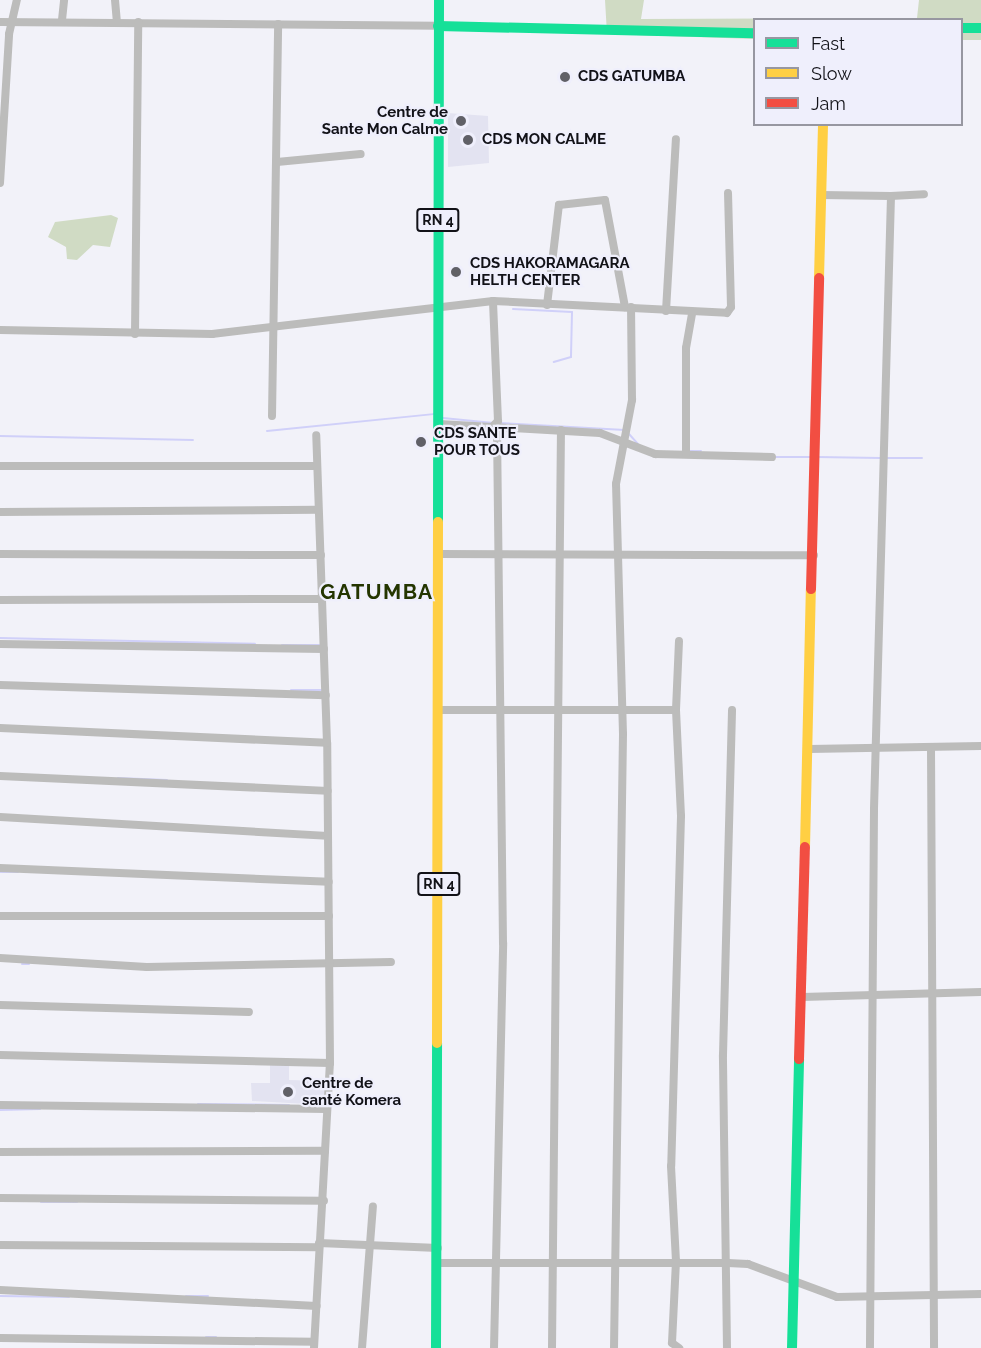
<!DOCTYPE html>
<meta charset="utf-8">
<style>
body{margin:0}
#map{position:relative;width:981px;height:1348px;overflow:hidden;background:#f2f2f9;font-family:Raleway,sans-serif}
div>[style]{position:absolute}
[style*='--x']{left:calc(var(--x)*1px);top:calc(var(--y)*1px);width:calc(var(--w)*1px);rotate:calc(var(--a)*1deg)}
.built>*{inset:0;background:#e3e3f1}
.green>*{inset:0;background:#d0dbc4}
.stream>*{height:2px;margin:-1px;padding:0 1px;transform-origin:1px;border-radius:1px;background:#d0d0f9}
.street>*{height:8px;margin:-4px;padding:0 4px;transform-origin:4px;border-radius:4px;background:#bcbcbb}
.fast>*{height:10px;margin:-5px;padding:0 5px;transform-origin:5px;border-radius:5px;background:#16e098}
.slow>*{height:10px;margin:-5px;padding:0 5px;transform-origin:5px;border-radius:5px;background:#ffcf43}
.jam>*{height:10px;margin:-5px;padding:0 5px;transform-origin:5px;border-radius:5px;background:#f24e42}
.dots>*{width:16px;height:16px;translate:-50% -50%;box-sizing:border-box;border:3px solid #efeffc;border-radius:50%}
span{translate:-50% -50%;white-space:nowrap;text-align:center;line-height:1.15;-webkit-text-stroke:4.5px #efeffc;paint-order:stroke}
.shield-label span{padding:2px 4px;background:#efeffc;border:2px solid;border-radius:4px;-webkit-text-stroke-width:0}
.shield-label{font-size:14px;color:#121218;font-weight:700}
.poi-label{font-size:15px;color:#121218;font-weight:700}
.left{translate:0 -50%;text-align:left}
.right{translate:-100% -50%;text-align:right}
.district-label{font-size:21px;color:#243500;font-weight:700;letter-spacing:1.5px}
.legend{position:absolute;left:753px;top:18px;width:210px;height:108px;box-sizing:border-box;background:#efeffc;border:2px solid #9797a1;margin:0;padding:8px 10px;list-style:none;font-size:18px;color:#121218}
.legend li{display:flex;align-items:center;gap:12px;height:30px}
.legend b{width:30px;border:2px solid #9797a1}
</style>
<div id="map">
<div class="built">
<i style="clip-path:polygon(448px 113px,488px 116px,489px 163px,448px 167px)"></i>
<i style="clip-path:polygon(270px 1061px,289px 1062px,289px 1080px,326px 1081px,324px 1105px,252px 1101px,251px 1083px,270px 1083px)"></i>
</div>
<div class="green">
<i style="clip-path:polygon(605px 0,644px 0,641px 19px,917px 18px,919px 0,981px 0,981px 40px,962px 40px,962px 20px,754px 20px,754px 39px,607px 34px)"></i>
<i style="clip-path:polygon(111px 215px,118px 218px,110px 247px,93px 245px,77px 260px,67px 259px,66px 247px,48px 237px,55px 222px)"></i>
</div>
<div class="stream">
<i style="--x:513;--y:309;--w:59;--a:2.9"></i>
<i style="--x:572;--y:312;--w:45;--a:91.3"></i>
<i style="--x:571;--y:357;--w:18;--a:164"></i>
<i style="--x:443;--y:418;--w:51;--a:5.6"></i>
<i style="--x:499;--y:423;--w:126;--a:3.2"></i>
<i style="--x:267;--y:431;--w:167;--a:-5.8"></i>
<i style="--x:629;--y:434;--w:15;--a:48"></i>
<i style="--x:0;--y:436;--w:193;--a:1.2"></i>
<i style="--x:688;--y:451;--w:13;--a:0"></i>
<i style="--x:775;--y:457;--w:36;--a:0"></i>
<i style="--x:817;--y:457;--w:63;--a:0.9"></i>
<i style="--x:886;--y:458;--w:36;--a:0"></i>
<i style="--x:0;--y:638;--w:255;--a:1.3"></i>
<i style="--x:282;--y:645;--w:39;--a:0"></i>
<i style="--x:291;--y:690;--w:30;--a:0"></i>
<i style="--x:118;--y:778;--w:49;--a:2.3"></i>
<i style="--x:0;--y:872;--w:18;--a:0"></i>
<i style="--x:22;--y:964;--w:7;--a:0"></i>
<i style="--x:198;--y:1104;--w:91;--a:0.6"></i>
<i style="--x:0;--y:1110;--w:40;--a:-1.4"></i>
<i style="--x:41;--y:1202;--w:36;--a:0"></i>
<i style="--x:0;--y:1296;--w:69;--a:0.8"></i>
<i style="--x:186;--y:1296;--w:22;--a:0"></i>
<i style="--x:206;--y:1337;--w:10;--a:0"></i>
</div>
<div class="street">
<i style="--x:115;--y:0;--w:22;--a:85"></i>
<i style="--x:62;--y:20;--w:20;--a:-84"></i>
<i style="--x:0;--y:22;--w:438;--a:0.5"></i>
<i style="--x:277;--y:162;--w:84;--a:-5.4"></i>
<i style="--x:0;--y:183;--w:149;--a:-86.5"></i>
<i style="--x:9;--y:34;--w:35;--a:-77"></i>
<i style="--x:821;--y:195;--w:70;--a:0.8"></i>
<i style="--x:891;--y:196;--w:614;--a:91.59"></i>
<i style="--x:874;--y:810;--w:538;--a:90.43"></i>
<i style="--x:891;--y:196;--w:33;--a:-3"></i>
<i style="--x:547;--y:305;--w:101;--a:-83.2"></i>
<i style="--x:559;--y:205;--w:46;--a:-6.2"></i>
<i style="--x:605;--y:200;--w:109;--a:79.4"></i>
<i style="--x:666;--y:311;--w:172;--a:-86.7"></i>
<i style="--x:0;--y:330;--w:212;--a:1.1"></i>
<i style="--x:212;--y:334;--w:283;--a:-6.7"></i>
<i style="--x:493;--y:301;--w:234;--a:2.9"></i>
<i style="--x:727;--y:313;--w:7;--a:-56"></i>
<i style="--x:731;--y:307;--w:114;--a:-91.5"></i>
<i style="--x:135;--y:334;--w:312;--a:-89.4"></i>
<i style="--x:272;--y:416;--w:392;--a:-89.1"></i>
<i style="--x:439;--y:424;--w:161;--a:3.2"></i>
<i style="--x:600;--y:433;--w:59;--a:20.9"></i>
<i style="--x:655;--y:454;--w:117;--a:1.5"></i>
<i style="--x:493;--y:426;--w:7;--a:-45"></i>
<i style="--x:498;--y:421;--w:120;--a:-92.4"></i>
<i style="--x:686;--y:454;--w:106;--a:-90"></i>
<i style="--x:686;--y:348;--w:35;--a:-80"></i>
<i style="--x:0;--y:466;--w:317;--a:0"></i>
<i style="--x:0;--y:512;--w:318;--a:-0.4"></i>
<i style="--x:0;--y:554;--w:321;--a:0.2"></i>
<i style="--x:439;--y:554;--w:375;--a:0.2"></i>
<i style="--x:0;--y:600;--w:322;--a:-0.2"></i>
<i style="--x:679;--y:641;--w:69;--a:92.5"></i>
<i style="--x:676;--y:710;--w:106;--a:87.3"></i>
<i style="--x:681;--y:816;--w:350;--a:91.6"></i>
<i style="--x:671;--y:1166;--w:95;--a:87"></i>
<i style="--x:676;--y:1261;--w:82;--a:92.8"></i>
<i style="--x:672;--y:1343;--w:9;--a:36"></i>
<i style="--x:0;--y:644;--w:324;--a:0.9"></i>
<i style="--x:0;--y:685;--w:326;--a:1.8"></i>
<i style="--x:439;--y:710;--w:237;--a:0"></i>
<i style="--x:0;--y:728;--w:327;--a:2.6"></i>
<i style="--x:931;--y:748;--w:600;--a:89.71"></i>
<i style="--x:809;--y:749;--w:172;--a:-1"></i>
<i style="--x:0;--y:776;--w:328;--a:2.6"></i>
<i style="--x:0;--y:817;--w:328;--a:3.3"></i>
<i style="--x:0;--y:868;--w:329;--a:2.4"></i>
<i style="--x:0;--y:916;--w:329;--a:0"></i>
<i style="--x:0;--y:958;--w:147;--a:3.5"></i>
<i style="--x:147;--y:967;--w:244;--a:-1.2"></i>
<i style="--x:802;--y:997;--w:179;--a:-1.6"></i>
<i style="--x:0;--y:1005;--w:249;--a:1.6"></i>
<i style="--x:0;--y:1055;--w:330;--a:1.4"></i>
<i style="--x:0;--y:1105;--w:326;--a:0.7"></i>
<i style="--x:0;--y:1152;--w:325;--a:-0.2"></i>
<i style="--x:0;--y:1198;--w:324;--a:0.5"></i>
<i style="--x:319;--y:1243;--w:119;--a:2.4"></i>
<i style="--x:0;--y:1245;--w:319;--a:0.4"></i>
<i style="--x:438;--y:1263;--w:290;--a:0"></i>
<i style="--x:728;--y:1263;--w:20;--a:3"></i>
<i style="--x:748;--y:1264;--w:95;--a:20.3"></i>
<i style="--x:837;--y:1297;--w:144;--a:-1.2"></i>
<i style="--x:0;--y:1290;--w:317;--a:2.9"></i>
<i style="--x:0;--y:1338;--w:314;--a:0.7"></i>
<i style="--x:314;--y:1348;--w:285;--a:-86.8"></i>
<i style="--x:330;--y:1063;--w:320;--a:-90.5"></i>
<i style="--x:327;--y:743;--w:308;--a:-92"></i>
<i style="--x:362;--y:1348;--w:142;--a:-85.6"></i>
<i style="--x:494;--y:1348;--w:405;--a:-88.7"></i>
<i style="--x:503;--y:943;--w:516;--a:-90.67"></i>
<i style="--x:552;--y:1348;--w:918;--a:-89.44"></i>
<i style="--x:614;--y:1348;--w:614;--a:-89.16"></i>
<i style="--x:623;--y:734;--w:250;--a:-91.6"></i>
<i style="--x:616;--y:484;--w:86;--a:-79.2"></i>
<i style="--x:632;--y:400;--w:93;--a:-90.6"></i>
<i style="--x:727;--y:1348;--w:293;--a:-90.8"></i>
<i style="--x:723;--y:1055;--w:345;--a:-88.5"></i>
</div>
<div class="fast">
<i style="--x:438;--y:26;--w:316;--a:1.3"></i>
<i style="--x:962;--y:28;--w:19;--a:0"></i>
<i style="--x:438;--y:522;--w:522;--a:-89.89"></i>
<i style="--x:436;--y:1348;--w:305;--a:-89.8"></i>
<i style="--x:792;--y:1348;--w:289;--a:-88.6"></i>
</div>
<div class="slow">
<i style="--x:819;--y:278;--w:154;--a:-88.5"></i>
<i style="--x:805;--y:847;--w:258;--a:-88.7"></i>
<i style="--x:437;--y:1043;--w:521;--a:-89.89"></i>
</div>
<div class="jam">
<i style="--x:811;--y:589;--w:311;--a:-88.5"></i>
<i style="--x:799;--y:1059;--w:212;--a:-88.4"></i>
</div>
<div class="dots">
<i style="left:565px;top:77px;background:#606067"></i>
<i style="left:461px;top:121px;background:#606067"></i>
<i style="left:468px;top:140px;background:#606067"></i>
<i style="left:456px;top:272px;background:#606067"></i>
<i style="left:421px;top:442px;background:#606067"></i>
<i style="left:288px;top:1092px;background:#606067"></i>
</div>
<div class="shield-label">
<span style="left:438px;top:220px">RN 4</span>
<span style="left:439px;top:884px">RN 4</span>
</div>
<div class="poi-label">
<span class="left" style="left:578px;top:77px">CDS GATUMBA</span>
<span class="right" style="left:448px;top:121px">Centre de<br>Sante Mon Calme</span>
<span class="left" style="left:482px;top:140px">CDS MON CALME</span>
<span class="left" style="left:470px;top:272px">CDS HAKORAMAGARA<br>HELTH CENTER</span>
<span class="left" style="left:434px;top:442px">CDS SANTE<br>POUR TOUS</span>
<span class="left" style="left:302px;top:1092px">Centre de<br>santé Komera</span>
</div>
<div class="district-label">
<span style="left:377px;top:592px">GATUMBA</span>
</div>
<ul class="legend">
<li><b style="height:8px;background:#16e098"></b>Fast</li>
<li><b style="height:8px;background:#ffcf43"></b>Slow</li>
<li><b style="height:8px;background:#f24e42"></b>Jam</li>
</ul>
</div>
